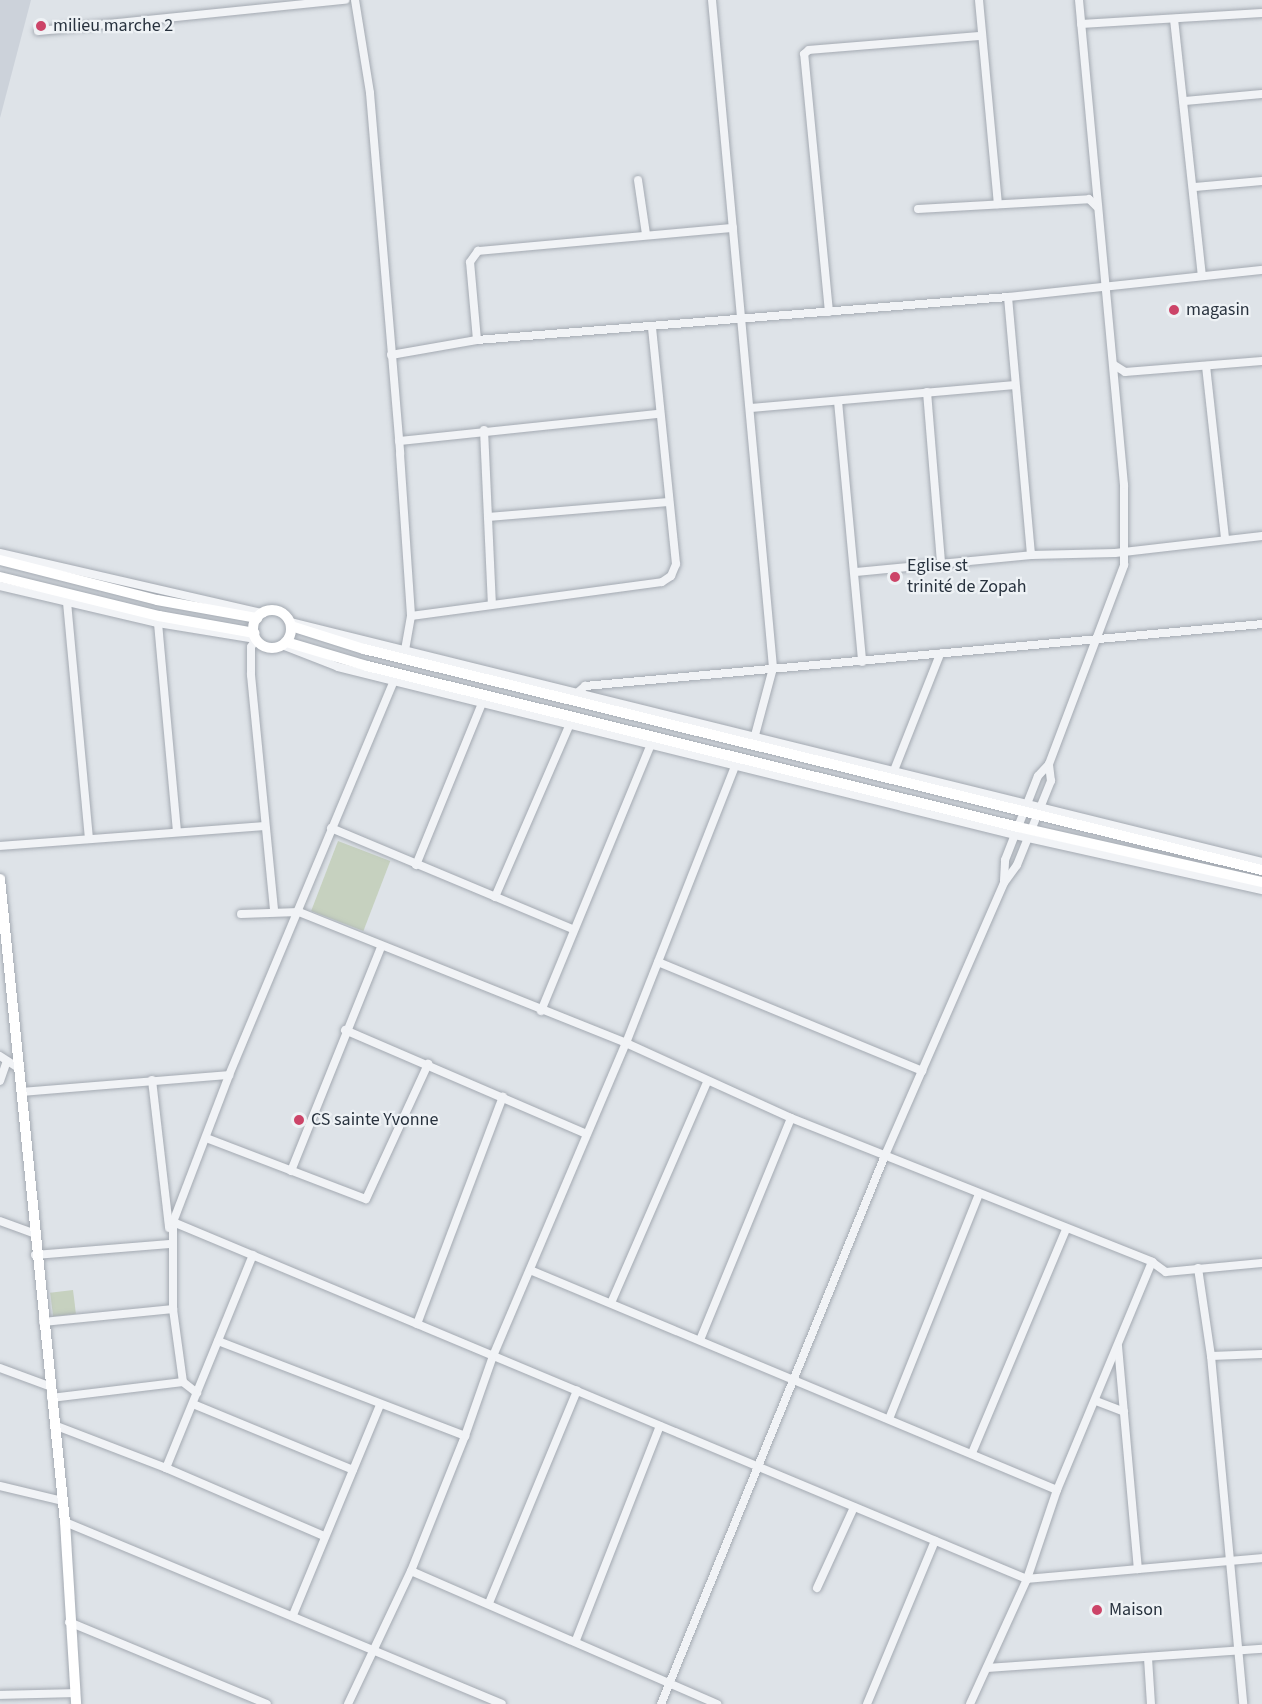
<!DOCTYPE html>
<meta charset="utf-8">
<style>
body{margin:0}
#map{position:relative;width:1262px;height:1704px;overflow:hidden;background:#dee3e8;font-family:"Source Sans 3",sans-serif}
div>[style]{position:absolute}
[style*='--x']{left:calc(var(--x)*1px);top:calc(var(--y)*1px);width:calc(var(--w)*1px);rotate:calc(var(--a)*1deg)}
.built>*{inset:0;background:#ccd2da}
.green>*{inset:0;background:#c6d1bf;transform-origin:0 0}
.roads{filter:drop-shadow(0 0 2px #a4aab2) drop-shadow(0 0 2px #a4aab2)}
.street>*{height:8px;margin:-4px;padding:0 4px;transform-origin:4px;border-radius:4px;background:#f1f3f6}
.secondary>*{height:10px;margin:-5px;padding:0 5px;transform-origin:5px;border-radius:5px;background:#fff}
.secondary>.ring{margin:-5px;padding:0;box-sizing:content-box;background:none;border:10px solid #fff;border-radius:50%}
.dots>*{width:16px;height:16px;translate:-50% -50%;box-sizing:border-box;border:3px solid #eef2f5;border-radius:50%}
span{translate:-50% -50%;white-space:nowrap;text-align:center;line-height:1.15;-webkit-text-stroke:4.5px #eef2f5;paint-order:stroke}
.poi-label{font-size:18px;color:#28323e}
.left{translate:0 -50%;text-align:left}
</style>
<div id="map">
<div class="built">
<i style="clip-path:polygon(0 0,31px 0,0 118px)"></i>
</div>
<div class="green">
<i style="left:338px;top:841px;width:56px;height:75px;rotate:21deg"></i>
<i style="left:73px;top:1290px;width:24px;height:23px;rotate:83deg"></i>
</div>
<div class="roads">
<div class="street">
<i style="--x:355;--y:0;--w:94;--a:80.8"></i>
<i style="--x:370;--y:93;--w:362;--a:85.2"></i>
<i style="--x:400;--y:454;--w:162;--a:86.1"></i>
<i style="--x:411;--y:616;--w:36;--a:100"></i>
<i style="--x:712;--y:0;--w:671;--a:84.78"></i>
<i style="--x:773;--y:668;--w:73;--a:105"></i>
<i style="--x:979;--y:0;--w:205;--a:84.7"></i>
<i style="--x:1174;--y:19;--w:258;--a:83.8"></i>
<i style="--x:1081;--y:24;--w:181;--a:-3.5"></i>
<i style="--x:38;--y:31;--w:309;--a:-5.8"></i>
<i style="--x:1185;--y:101;--w:77;--a:-5.2"></i>
<i style="--x:638;--y:180;--w:55;--a:81.6"></i>
<i style="--x:1195;--y:187;--w:67;--a:-5.1"></i>
<i style="--x:918;--y:209;--w:171;--a:-3.3"></i>
<i style="--x:1089;--y:199;--w:11;--a:45"></i>
<i style="--x:1008;--y:297;--w:259;--a:84.9"></i>
<i style="--x:829;--y:312;--w:259;--a:-95.5"></i>
<i style="--x:804;--y:54;--w:6;--a:-39"></i>
<i style="--x:809;--y:50;--w:173;--a:-4.7"></i>
<i style="--x:477;--y:340;--w:78;--a:-95.1"></i>
<i style="--x:470;--y:262;--w:14;--a:-54"></i>
<i style="--x:478;--y:251;--w:256;--a:-5.2"></i>
<i style="--x:391;--y:355;--w:87;--a:-9.9"></i>
<i style="--x:477;--y:340;--w:533;--a:-4.63"></i>
<i style="--x:1008;--y:297;--w:255;--a:-6.1"></i>
<i style="--x:1114;--y:365;--w:13;--a:32"></i>
<i style="--x:1125;--y:372;--w:137;--a:-4.6"></i>
<i style="--x:1206;--y:366;--w:173;--a:83.7"></i>
<i style="--x:927;--y:392;--w:171;--a:85.3"></i>
<i style="--x:838;--y:401;--w:262;--a:84.7"></i>
<i style="--x:752;--y:408;--w:263;--a:-5"></i>
<i style="--x:484;--y:430;--w:173;--a:87.4"></i>
<i style="--x:399;--y:441;--w:260;--a:-6"></i>
<i style="--x:489;--y:517;--w:179;--a:-4.8"></i>
<i style="--x:0;--y:553;--w:270;--a:12.9"></i>
<i style="--x:856;--y:572;--w:176;--a:-5.5"></i>
<i style="--x:1031;--y:555;--w:84;--a:-1.4"></i>
<i style="--x:1115;--y:553;--w:148;--a:-6.6"></i>
<i style="--x:0;--y:586;--w:162;--a:13.2"></i>
<i style="--x:158;--y:623;--w:99;--a:9.3"></i>
<i style="--x:67;--y:602;--w:238;--a:84.7"></i>
<i style="--x:411;--y:616;--w:253;--a:-7.7"></i>
<i style="--x:662;--y:582;--w:11;--a:-34"></i>
<i style="--x:671;--y:576;--w:13;--a:-67"></i>
<i style="--x:676;--y:564;--w:239;--a:-95.8"></i>
<i style="--x:290;--y:622;--w:1001;--a:13.87"></i>
<i style="--x:158;--y:623;--w:209;--a:84.8"></i>
<i style="--x:256;--y:639;--w:9;--a:122"></i>
<i style="--x:251;--y:647;--w:28;--a:90"></i>
<i style="--x:251;--y:675;--w:237;--a:84.4"></i>
<i style="--x:282;--y:645;--w:60;--a:21.4"></i>
<i style="--x:338;--y:667;--w:58;--a:14"></i>
<i style="--x:394;--y:681;--w:640;--a:13.93"></i>
<i style="--x:1015;--y:835;--w:253;--a:12.6"></i>
<i style="--x:577;--y:693;--w:11;--a:-41"></i>
<i style="--x:585;--y:686;--w:680;--a:-5.23"></i>
<i style="--x:893;--y:773;--w:128;--a:-68.4"></i>
<i style="--x:331;--y:828;--w:262;--a:22.7"></i>
<i style="--x:0;--y:846;--w:265;--a:-4.3"></i>
<i style="--x:416;--y:865;--w:175;--a:-67.8"></i>
<i style="--x:1004;--y:881;--w:21;--a:-87"></i>
<i style="--x:1005;--y:860;--w:90;--a:-68.6"></i>
<i style="--x:1038;--y:776;--w:16;--a:-47"></i>
<i style="--x:1049;--y:764;--w:213;--a:-69.3"></i>
<i style="--x:1124;--y:565;--w:80;--a:-90"></i>
<i style="--x:1124;--y:485;--w:487;--a:-95.3"></i>
<i style="--x:495;--y:897;--w:189;--a:-66.6"></i>
<i style="--x:241;--y:914;--w:58;--a:-2"></i>
<i style="--x:299;--y:912;--w:352;--a:21.8"></i>
<i style="--x:626;--y:1043;--w:181;--a:24.4"></i>
<i style="--x:791;--y:1118;--w:389;--a:21.7"></i>
<i style="--x:1152;--y:1262;--w:17;--a:36"></i>
<i style="--x:1166;--y:1272;--w:96;--a:-5.4"></i>
<i style="--x:658;--y:962;--w:286;--a:22.4"></i>
<i style="--x:541;--y:1011;--w:289;--a:-67.6"></i>
<i style="--x:345;--y:1030;--w:263;--a:23.3"></i>
<i style="--x:0;--y:1056;--w:24;--a:33"></i>
<i style="--x:152;--y:1080;--w:149;--a:83.4"></i>
<i style="--x:0;--y:1081;--w:21;--a:-71"></i>
<i style="--x:22;--y:1092;--w:208;--a:-4.7"></i>
<i style="--x:206;--y:1138;--w:171;--a:20.9"></i>
<i style="--x:366;--y:1199;--w:149;--a:-65.3"></i>
<i style="--x:291;--y:1171;--w:241;--a:-68.1"></i>
<i style="--x:0;--y:1221;--w:35;--a:20"></i>
<i style="--x:173;--y:1222;--w:926;--a:22.69"></i>
<i style="--x:1027;--y:1579;--w:236;--a:-5.1"></i>
<i style="--x:35;--y:1255;--w:135;--a:-4.7"></i>
<i style="--x:1198;--y:1268;--w:89;--a:81.6"></i>
<i style="--x:1211;--y:1356;--w:349;--a:84.7"></i>
<i style="--x:530;--y:1270;--w:571;--a:22.66"></i>
<i style="--x:611;--y:1303;--w:241;--a:-66.5"></i>
<i style="--x:43;--y:1322;--w:131;--a:-5.7"></i>
<i style="--x:417;--y:1324;--w:243;--a:-69.3"></i>
<i style="--x:700;--y:1340;--w:240;--a:-67.7"></i>
<i style="--x:218;--y:1341;--w:265;--a:21"></i>
<i style="--x:1118;--y:1346;--w:224;--a:84.9"></i>
<i style="--x:1211;--y:1356;--w:51;--a:-2.2"></i>
<i style="--x:0;--y:1368;--w:52;--a:20.2"></i>
<i style="--x:183;--y:1382;--w:74;--a:-97.8"></i>
<i style="--x:173;--y:1309;--w:87;--a:-90"></i>
<i style="--x:173;--y:1222;--w:157;--a:-69.1"></i>
<i style="--x:229;--y:1075;--w:427;--a:-67.3"></i>
<i style="--x:51;--y:1398;--w:133;--a:-6.9"></i>
<i style="--x:183;--y:1382;--w:18;--a:38"></i>
<i style="--x:1096;--y:1401;--w:30;--a:21"></i>
<i style="--x:193;--y:1404;--w:173;--a:22.4"></i>
<i style="--x:889;--y:1419;--w:242;--a:-68.2"></i>
<i style="--x:54;--y:1425;--w:120;--a:21"></i>
<i style="--x:166;--y:1468;--w:172;--a:23.3"></i>
<i style="--x:972;--y:1453;--w:243;--a:-67.2"></i>
<i style="--x:166;--y:1468;--w:230;--a:-67.8"></i>
<i style="--x:0;--y:1486;--w:65;--a:13.4"></i>
<i style="--x:65;--y:1522;--w:473;--a:22.6"></i>
<i style="--x:411;--y:1571;--w:334;--a:23.5"></i>
<i style="--x:817;--y:1588;--w:89;--a:-65.4"></i>
<i style="--x:489;--y:1603;--w:230;--a:-67.5"></i>
<i style="--x:293;--y:1615;--w:227;--a:-67.5"></i>
<i style="--x:69;--y:1622;--w:214;--a:22.5"></i>
<i style="--x:576;--y:1640;--w:230;--a:-68.6"></i>
<i style="--x:1148;--y:1658;--w:46;--a:86.3"></i>
<i style="--x:987;--y:1668;--w:276;--a:-4"></i>
<i style="--x:0;--y:1695;--w:74;--a:-1.5"></i>
<i style="--x:348;--y:1704;--w:147;--a:-64.7"></i>
<i style="--x:411;--y:1571;--w:145;--a:-68.2"></i>
<i style="--x:465;--y:1436;--w:85;--a:-70.7"></i>
<i style="--x:493;--y:1356;--w:340;--a:-67"></i>
<i style="--x:626;--y:1043;--w:298;--a:-68.5"></i>
<i style="--x:661;--y:1704;--w:595;--a:-67.79"></i>
<i style="--x:886;--y:1153;--w:295;--a:-66.4"></i>
<i style="--x:1004;--y:883;--w:22;--a:-54"></i>
<i style="--x:1017;--y:865;--w:91;--a:-68"></i>
<i style="--x:1051;--y:781;--w:17;--a:-97"></i>
<i style="--x:867;--y:1704;--w:177;--a:-67.4"></i>
<i style="--x:970;--y:1704;--w:137;--a:-65.5"></i>
<i style="--x:1027;--y:1579;--w:94;--a:-71.4"></i>
<i style="--x:1057;--y:1490;--w:247;--a:-67.4"></i>
</div>
<div class="secondary">
<i style="--x:0;--y:560;--w:162;--a:14.3"></i>
<i style="--x:157;--y:600;--w:102;--a:10.2"></i>
<i style="--x:0;--y:577;--w:164;--a:13.8"></i>
<i style="--x:159;--y:616;--w:97;--a:10.1"></i>
<i class="ring" style="left:253px;top:610px;width:28px;height:28px"></i>
<i style="--x:291;--y:626;--w:77;--a:17.5"></i>
<i style="--x:364;--y:649;--w:925;--a:13.83"></i>
<i style="--x:286;--y:642;--w:84;--a:16.5"></i>
<i style="--x:367;--y:666;--w:671;--a:13.89"></i>
<i style="--x:1018;--y:827;--w:250;--a:12.7"></i>
<i style="--x:0;--y:879;--w:646;--a:84.23"></i>
<i style="--x:65;--y:1522;--w:182;--a:86.5"></i>
</div>
</div>
<div class="dots">
<i style="left:41px;top:26px;background:#cc4468"></i>
<i style="left:1174px;top:310px;background:#cc4468"></i>
<i style="left:895px;top:577px;background:#cc4468"></i>
<i style="left:299px;top:1120px;background:#cc4468"></i>
<i style="left:1097px;top:1610px;background:#cc4468"></i>
</div>
<div class="poi-label">
<span class="left" style="left:53px;top:26px">milieu marche 2</span>
<span class="left" style="left:1186px;top:310px">magasin</span>
<span class="left" style="left:907px;top:577px">Eglise st<br>trinité de Zopah</span>
<span class="left" style="left:311px;top:1120px">CS sainte Yvonne</span>
<span class="left" style="left:1109px;top:1610px">Maison</span>
</div>
</div>
